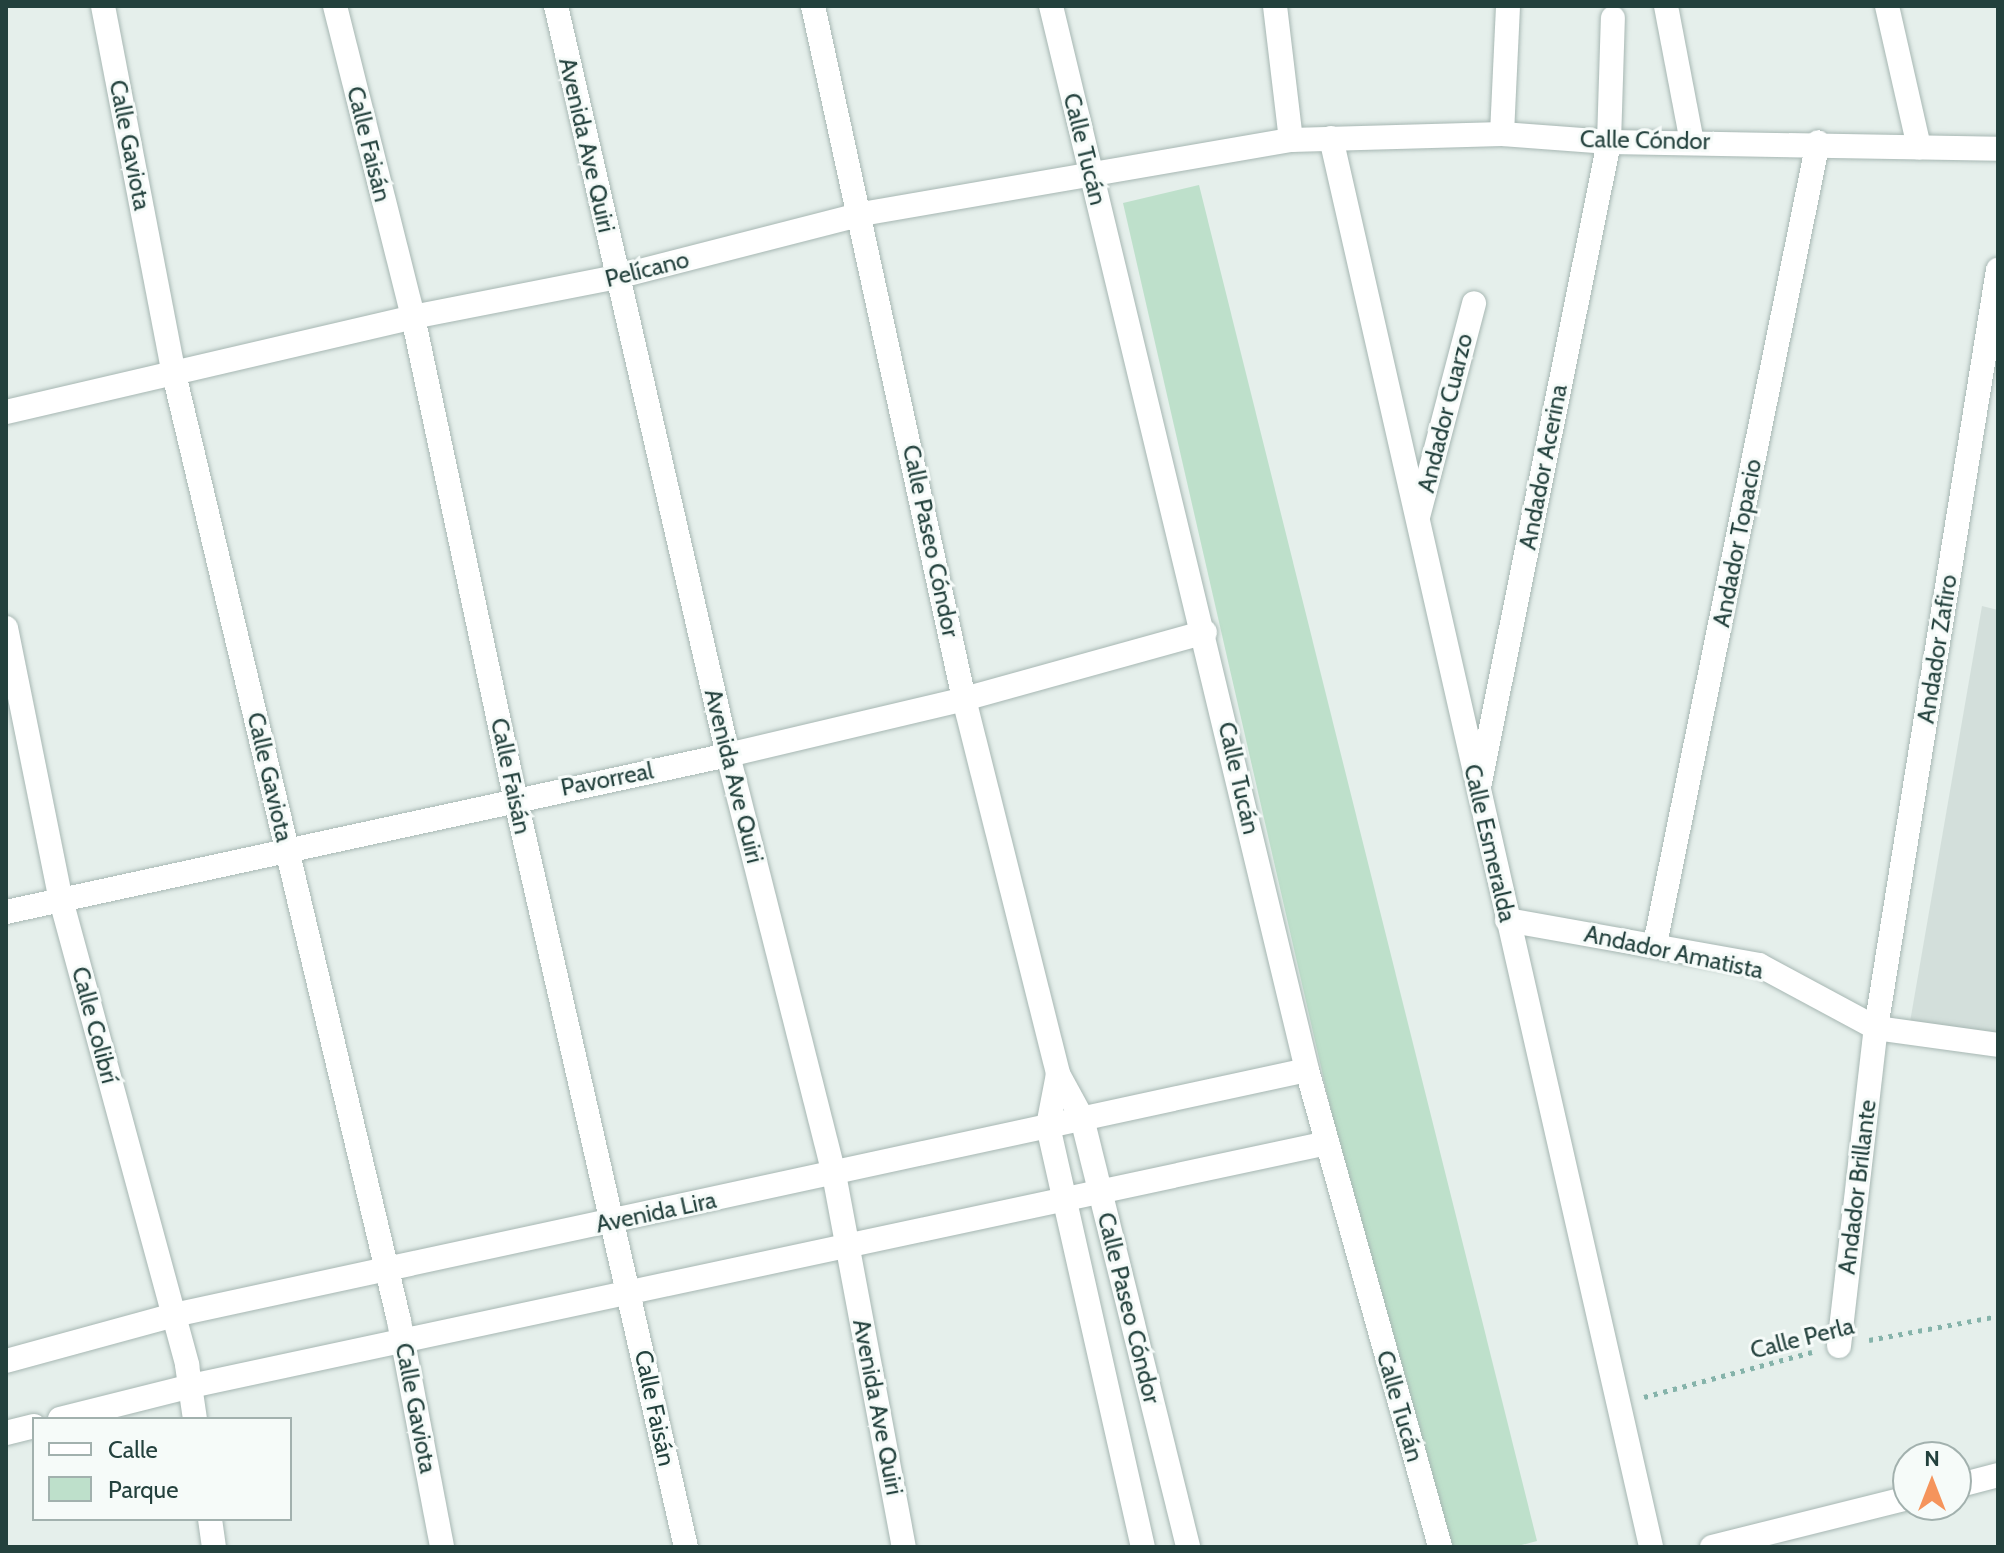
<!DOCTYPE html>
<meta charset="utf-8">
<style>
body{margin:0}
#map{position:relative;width:2004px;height:1553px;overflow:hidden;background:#e5efeb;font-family:Cabin,sans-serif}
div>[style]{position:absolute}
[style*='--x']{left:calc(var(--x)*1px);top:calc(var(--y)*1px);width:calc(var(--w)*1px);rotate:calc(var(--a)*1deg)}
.built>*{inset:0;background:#d3dfdb}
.green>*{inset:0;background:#bee0cb}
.path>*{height:5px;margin-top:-2.5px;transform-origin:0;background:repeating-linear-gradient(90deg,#85b3aa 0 4px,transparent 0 10px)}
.roads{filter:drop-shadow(0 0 2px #a7b7b3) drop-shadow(0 0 2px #a7b7b3)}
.minor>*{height:24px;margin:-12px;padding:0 12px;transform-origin:12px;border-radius:12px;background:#fff}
.tertiary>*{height:24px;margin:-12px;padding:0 12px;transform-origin:12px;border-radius:12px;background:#fff}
span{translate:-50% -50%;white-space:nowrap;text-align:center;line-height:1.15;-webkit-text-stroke:6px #f6fbf9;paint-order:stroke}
.street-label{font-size:24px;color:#23413d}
.frame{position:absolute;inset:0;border:8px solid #23413d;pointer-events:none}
.legend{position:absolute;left:32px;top:1417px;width:260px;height:104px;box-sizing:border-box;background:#f6fbf9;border:2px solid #a2b1ae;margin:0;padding:10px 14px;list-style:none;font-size:24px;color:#23413d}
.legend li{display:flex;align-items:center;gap:16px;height:40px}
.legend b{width:40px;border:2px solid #a2b1ae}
.north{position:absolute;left:1892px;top:1441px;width:80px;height:80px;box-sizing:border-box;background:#f6fbf9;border:2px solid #a2b1ae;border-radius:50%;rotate:0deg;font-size:22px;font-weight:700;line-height:32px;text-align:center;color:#23413d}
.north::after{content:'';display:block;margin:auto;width:28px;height:36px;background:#f5945c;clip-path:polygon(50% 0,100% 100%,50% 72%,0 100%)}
</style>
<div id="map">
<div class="built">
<i style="clip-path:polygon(1982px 606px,1998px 610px,1998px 1038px,1910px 1022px)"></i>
</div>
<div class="green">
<i style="clip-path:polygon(1199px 185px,1537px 1541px,1514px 1547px,1431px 1547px,1123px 203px)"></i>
</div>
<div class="path">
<i style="--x:1869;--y:1340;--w:131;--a:-10.5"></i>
<i style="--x:1644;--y:1397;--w:174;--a:-15"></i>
</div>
<div class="roads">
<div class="minor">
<i style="--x:103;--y:6;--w:375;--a:79.1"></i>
<i style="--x:174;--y:374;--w:973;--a:76.63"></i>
<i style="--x:399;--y:1321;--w:230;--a:79.2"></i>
<i style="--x:335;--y:6;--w:321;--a:75.9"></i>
<i style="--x:413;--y:317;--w:491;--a:78"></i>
<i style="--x:515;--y:797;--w:769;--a:77.16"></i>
<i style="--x:556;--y:6;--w:768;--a:77.07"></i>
<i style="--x:728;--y:755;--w:432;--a:75.8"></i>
<i style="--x:834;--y:1174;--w:380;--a:79.4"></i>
<i style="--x:1051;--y:6;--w:1094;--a:76.47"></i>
<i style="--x:1307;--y:1070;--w:495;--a:74.4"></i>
<i style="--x:1275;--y:6;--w:135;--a:83.2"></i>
<i style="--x:1666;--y:6;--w:138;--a:79.2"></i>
<i style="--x:1887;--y:6;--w:145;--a:77.2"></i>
<i style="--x:1502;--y:134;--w:128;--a:-87.3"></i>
<i style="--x:1331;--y:138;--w:1445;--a:77.2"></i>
<i style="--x:6;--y:412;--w:418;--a:-13.1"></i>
<i style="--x:413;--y:317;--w:208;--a:-11.1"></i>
<i style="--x:617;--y:277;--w:253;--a:-14.4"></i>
<i style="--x:862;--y:214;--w:435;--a:-9.8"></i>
<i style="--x:1291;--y:140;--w:211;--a:-1.6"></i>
<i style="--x:1502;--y:134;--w:107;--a:4.3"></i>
<i style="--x:1609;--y:142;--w:389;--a:1"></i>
<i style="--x:1418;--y:517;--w:221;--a:-75.3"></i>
<i style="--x:6;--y:628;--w:278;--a:78.6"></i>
<i style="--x:61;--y:900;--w:482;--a:74.8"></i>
<i style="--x:187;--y:1365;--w:55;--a:81.6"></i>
<i style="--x:1480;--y:782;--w:653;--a:-78.6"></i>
<i style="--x:1609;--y:142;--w:124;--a:-88.2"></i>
<i style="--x:6;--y:912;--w:739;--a:-12.27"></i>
<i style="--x:728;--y:755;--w:243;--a:-13.3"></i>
<i style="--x:964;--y:699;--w:250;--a:-15.5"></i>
<i style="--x:1507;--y:920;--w:256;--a:10.1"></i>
<i style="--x:1759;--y:965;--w:133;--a:28.3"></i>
<i style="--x:1876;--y:1028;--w:123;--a:7.9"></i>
<i style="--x:1655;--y:944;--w:818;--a:-78.51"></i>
<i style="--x:1839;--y:1346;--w:320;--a:-83.4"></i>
<i style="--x:1876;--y:1028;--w:768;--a:-80.86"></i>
<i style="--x:6;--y:1361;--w:174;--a:-15.3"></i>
<i style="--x:174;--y:1315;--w:1159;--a:-12.2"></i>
<i style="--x:60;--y:1419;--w:135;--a:-14.1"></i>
<i style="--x:191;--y:1386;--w:1162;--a:-12.07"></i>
<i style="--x:6;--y:1433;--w:29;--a:-14"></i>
<i style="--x:210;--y:1519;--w:28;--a:82"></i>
</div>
<div class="tertiary">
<i style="--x:813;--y:6;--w:709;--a:77.71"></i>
<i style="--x:964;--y:699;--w:387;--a:75.9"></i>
<i style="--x:1058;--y:1074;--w:50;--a:61.4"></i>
<i style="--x:1082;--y:1118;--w:442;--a:76.1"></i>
<i style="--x:1058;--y:1074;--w:53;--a:100.9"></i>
<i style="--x:1048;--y:1126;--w:432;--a:77.3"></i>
<i style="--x:1956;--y:1486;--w:43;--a:-14.7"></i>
<i style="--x:1712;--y:1547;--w:202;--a:-14"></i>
</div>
</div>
<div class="street-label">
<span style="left:1645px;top:140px;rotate:1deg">Calle Cóndor</span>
<span style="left:369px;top:144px;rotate:76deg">Calle Faisán</span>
<span style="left:130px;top:145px;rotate:79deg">Calle Gaviota</span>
<span style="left:587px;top:145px;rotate:77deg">Avenida Ave Quiri</span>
<span style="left:1085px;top:149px;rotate:76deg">Calle Tucán</span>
<span style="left:647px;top:269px;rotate:-14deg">Pelícano</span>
<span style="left:1445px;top:413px;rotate:-76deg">Andador Cuarzo</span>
<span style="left:1543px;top:467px;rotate:-79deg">Andador Acerina</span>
<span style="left:931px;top:541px;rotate:78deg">Calle Paseo Cóndor</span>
<span style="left:1737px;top:543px;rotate:-79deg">Andador Topacio</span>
<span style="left:1937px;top:649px;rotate:-81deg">Andador Zafiro</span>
<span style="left:511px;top:776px;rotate:78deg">Calle Faisán</span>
<span style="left:734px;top:776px;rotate:76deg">Avenida Ave Quiri</span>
<span style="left:270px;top:777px;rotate:77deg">Calle Gaviota</span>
<span style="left:1239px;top:778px;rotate:77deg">Calle Tucán</span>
<span style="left:607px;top:779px;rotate:-11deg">Pavorreal</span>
<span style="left:1490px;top:843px;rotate:77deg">Calle Esmeralda</span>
<span style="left:1674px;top:952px;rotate:12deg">Andador Amatista</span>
<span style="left:95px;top:1025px;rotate:75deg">Calle Colibrí</span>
<span style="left:1857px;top:1187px;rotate:-83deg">Andador Brillante</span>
<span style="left:656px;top:1212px;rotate:-12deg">Avenida Lira</span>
<span style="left:1129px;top:1308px;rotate:76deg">Calle Paseo Cóndor</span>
<span style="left:1802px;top:1338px;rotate:-14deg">Calle Perla</span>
<span style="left:1400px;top:1406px;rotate:74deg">Calle Tucán</span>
<span style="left:878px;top:1407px;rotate:79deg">Avenida Ave Quiri</span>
<span style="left:416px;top:1408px;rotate:79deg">Calle Gaviota</span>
<span style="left:655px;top:1408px;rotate:78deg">Calle Faisán</span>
</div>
<div class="frame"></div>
<ul class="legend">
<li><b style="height:10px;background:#fff"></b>Calle</li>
<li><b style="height:22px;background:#bee0cb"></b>Parque</li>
</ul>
<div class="north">N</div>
</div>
